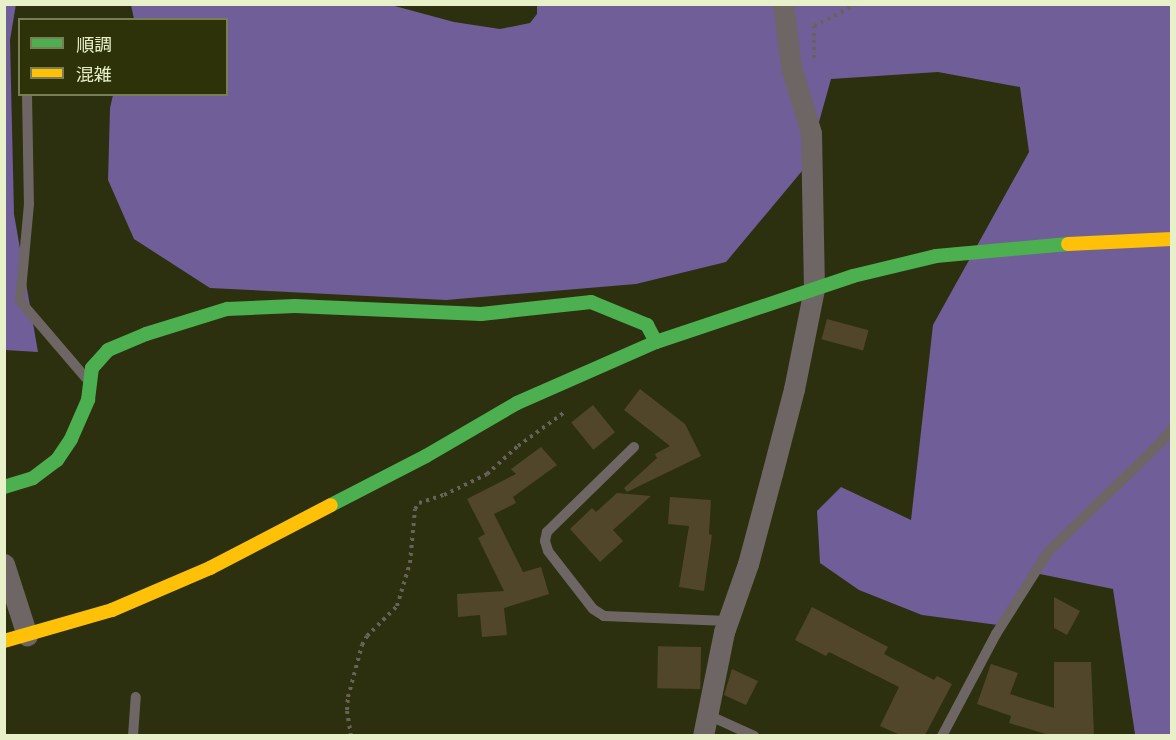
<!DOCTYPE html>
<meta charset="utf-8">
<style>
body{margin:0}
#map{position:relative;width:1176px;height:740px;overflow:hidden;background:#2c300e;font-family:"Alegreya Sans","Noto Sans JP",sans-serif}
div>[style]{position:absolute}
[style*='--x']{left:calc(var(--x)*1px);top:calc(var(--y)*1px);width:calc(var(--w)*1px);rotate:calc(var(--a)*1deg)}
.forest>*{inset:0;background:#705e99}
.building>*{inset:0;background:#514629;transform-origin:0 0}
.path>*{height:4px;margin-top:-2px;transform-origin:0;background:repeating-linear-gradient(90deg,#686359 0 3px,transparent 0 7.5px)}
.lane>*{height:10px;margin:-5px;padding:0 5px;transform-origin:5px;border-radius:5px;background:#6e6664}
.street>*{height:21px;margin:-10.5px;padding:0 10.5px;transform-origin:10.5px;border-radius:10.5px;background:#6e6664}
.fast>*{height:14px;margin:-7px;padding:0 7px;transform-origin:7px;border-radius:7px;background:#4caf50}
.slow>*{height:14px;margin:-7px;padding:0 7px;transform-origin:7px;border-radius:7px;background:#ffc107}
span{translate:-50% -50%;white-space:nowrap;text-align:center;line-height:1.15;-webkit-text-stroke:4.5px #2d3209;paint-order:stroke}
.frame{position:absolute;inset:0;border:6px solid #e8f0ca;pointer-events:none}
.legend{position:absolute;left:18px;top:18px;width:210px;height:78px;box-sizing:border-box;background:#2d3209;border:2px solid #787e56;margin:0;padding:8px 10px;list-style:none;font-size:18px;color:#e8f0ca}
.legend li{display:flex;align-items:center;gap:12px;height:30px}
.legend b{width:30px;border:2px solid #787e56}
</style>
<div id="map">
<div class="forest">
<i style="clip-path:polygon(16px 4px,10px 40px,14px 214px,38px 352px,5px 350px,4px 5px)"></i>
<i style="clip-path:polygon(537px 4px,1171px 5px,1171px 735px,1135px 734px,1113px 589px,1035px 573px,998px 625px,922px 615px,859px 590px,820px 563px,817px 511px,841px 487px,911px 520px,933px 325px,1029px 152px,1020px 87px,938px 72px,831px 79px,807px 165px,726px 262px,636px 284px,446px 300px,210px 288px,134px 239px,108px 180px,110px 108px,113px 95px,226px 94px,226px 20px,134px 19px,131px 5px,391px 5px,454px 22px,500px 29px,530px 23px,537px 14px)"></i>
</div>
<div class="building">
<i style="left:827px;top:319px;width:43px;height:21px;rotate:15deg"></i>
<i style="clip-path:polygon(640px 389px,685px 424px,701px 456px,627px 492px,624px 488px,657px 458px,655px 454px,670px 446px,624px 410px)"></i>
<i style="left:593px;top:405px;width:35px;height:28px;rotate:51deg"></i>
<i style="clip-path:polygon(541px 447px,557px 465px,513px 497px,516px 503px,494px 514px,523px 572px,541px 567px,549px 594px,504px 608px,507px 635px,482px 637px,480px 615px,458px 617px,457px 594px,504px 591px,478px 538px,485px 534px,467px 499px,516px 474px,511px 469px)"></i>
<i style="clip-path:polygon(617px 493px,651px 496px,613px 530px,623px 541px,600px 562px,570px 529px,592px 508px,596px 512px)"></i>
<i style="clip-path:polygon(670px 497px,711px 500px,709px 534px,712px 535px,704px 591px,679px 587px,689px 526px,668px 524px)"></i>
<i style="clip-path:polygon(1054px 597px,1080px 611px,1067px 635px,1054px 628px)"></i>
<i style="clip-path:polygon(812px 607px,888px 647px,884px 654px,934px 680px,937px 676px,952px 684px,925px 735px,900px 735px,880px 726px,899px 687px,829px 652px,826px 656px,795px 640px)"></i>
<i style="left:701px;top:647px;width:42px;height:43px;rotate:91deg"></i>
<i style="clip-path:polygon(1054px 662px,1091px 662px,1094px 735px,1049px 735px,1009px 723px,1011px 716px,977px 704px,991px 664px,1018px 673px,1010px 694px,1054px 708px)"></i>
<i style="clip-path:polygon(732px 669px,758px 681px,746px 705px,724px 695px)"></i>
</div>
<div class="path">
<i style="--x:814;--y:58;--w:32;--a:-90"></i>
<i style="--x:814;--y:26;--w:48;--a:-27.1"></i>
<i style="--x:351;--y:736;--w:26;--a:-99"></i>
<i style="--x:347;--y:710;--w:13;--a:-86"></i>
<i style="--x:348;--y:697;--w:54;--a:-74.9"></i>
<i style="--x:362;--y:645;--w:10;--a:-61"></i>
<i style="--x:367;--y:636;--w:42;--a:-45"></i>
<i style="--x:397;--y:606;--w:45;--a:-73.2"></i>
<i style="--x:410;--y:563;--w:54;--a:-84.7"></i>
<i style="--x:415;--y:509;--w:7;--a:-56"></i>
<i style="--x:419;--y:503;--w:26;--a:-18"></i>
<i style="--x:444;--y:495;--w:48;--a:-26"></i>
<i style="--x:487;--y:474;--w:42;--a:-42.1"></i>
<i style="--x:518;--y:446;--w:58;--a:-35.9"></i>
</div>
<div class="lane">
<i style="--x:27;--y:94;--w:110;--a:89"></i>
<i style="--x:29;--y:204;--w:97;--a:95.3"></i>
<i style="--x:20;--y:301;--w:101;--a:49.4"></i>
<i style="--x:634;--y:447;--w:122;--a:135.7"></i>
<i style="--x:547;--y:532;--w:9;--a:103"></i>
<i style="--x:545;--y:541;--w:10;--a:73"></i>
<i style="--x:548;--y:551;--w:73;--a:52.2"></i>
<i style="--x:593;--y:609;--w:13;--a:32"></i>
<i style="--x:604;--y:616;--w:124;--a:2.3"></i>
<i style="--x:708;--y:715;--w:51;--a:24.5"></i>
<i style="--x:133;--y:736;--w:39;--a:-86"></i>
<i style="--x:942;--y:736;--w:115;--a:-62.1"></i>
<i style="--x:996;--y:634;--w:97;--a:-57.6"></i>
<i style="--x:1048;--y:552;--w:158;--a:-44.2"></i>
<i style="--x:1161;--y:442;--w:17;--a:-50"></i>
</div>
<div class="street">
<i style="--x:4;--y:564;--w:75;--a:72.1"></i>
<i style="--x:703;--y:736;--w:106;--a:-78.6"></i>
<i style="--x:724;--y:632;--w:72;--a:-70.6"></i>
<i style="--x:748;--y:564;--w:93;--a:-75.1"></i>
<i style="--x:772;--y:474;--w:88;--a:-75.5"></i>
<i style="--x:794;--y:389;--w:102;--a:-78.7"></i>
<i style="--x:814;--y:289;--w:156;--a:-91.1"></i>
<i style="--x:811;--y:133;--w:69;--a:-106.9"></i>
<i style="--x:791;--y:67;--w:64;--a:-97.2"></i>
</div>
<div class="fast">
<i style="--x:4;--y:487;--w:30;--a:-17"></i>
<i style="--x:33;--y:478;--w:30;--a:-37"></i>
<i style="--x:57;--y:460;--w:25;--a:-56"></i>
<i style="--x:71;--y:439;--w:43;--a:-66.4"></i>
<i style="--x:88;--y:400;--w:32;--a:-83"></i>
<i style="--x:92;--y:368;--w:24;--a:-48"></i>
<i style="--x:108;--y:350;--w:41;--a:-22.8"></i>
<i style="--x:146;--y:334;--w:85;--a:-17.2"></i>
<i style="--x:227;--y:309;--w:68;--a:-2.5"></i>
<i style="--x:295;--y:306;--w:186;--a:2.5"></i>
<i style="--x:481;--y:314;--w:111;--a:-6.2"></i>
<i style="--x:591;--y:302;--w:61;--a:22.3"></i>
<i style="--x:647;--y:325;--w:19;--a:62"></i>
<i style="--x:331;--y:505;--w:107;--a:-27.3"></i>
<i style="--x:426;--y:456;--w:105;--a:-30.2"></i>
<i style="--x:517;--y:403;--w:152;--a:-23.7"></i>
<i style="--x:656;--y:342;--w:208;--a:-18.5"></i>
<i style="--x:853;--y:276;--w:85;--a:-13.5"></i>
<i style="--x:936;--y:256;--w:133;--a:-5.2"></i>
</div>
<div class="slow">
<i style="--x:1068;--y:244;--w:104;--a:-2.8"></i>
<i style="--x:4;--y:641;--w:112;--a:-16"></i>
<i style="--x:112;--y:610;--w:107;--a:-23.2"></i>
<i style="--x:210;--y:568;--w:136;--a:-27.5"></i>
</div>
<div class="frame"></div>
<ul class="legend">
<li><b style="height:8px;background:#4caf50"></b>順調</li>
<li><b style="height:8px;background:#ffc107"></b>混雑</li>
</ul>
</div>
